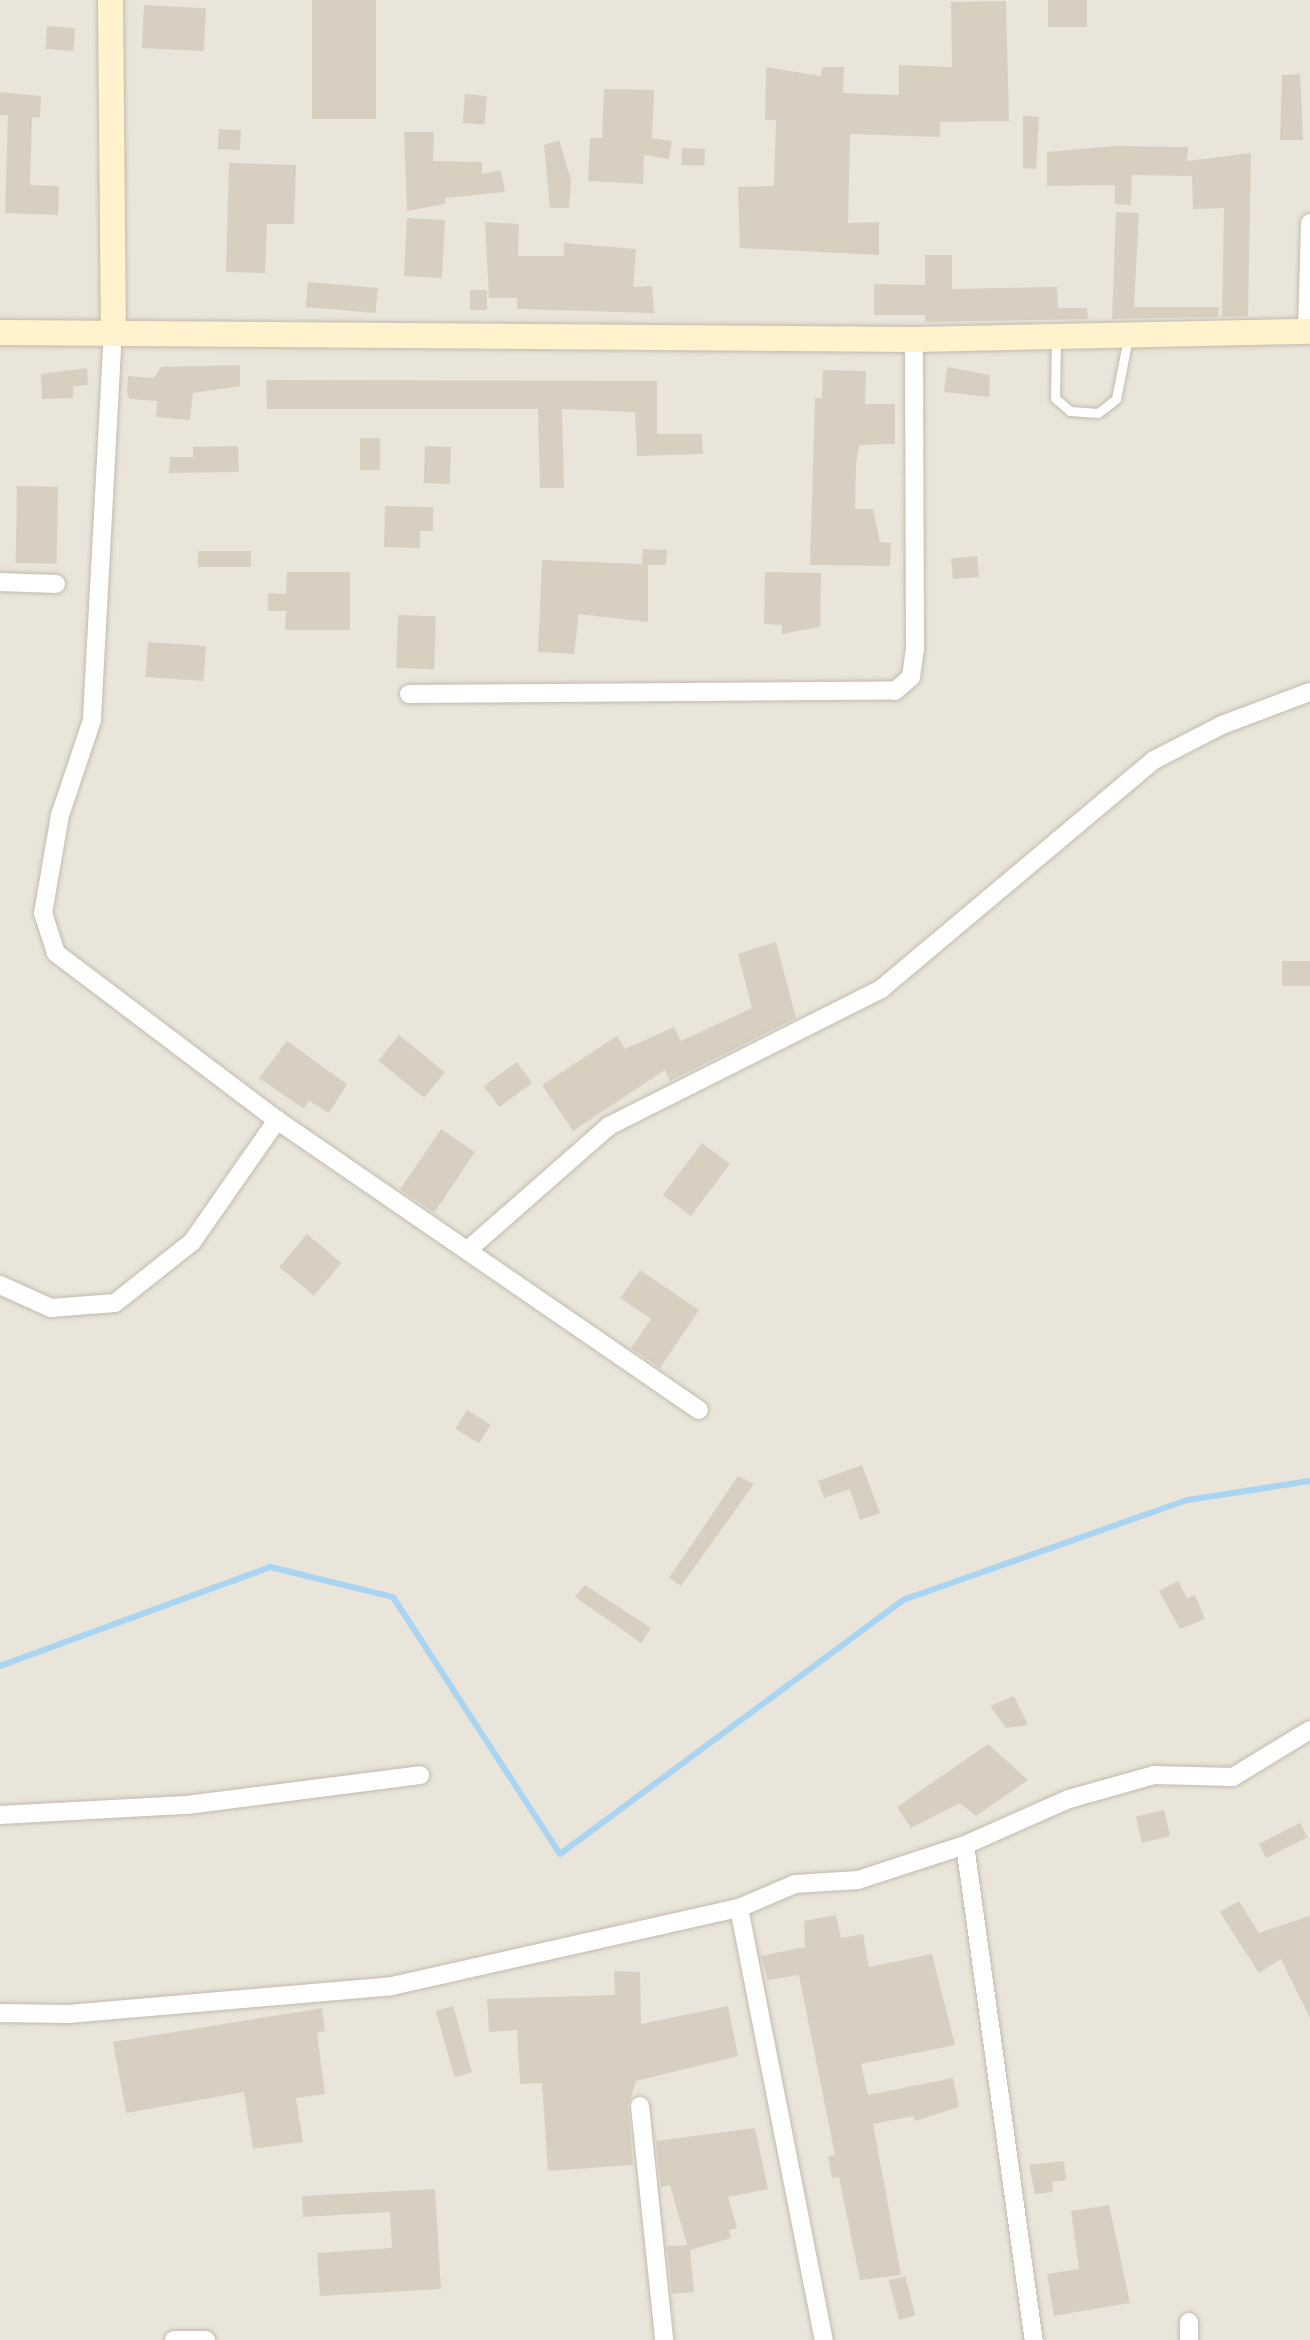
<!DOCTYPE html>
<style>
body{margin:0}
#map{position:relative;width:1310px;height:2340px;overflow:hidden;background:#f6f3ec;font-family:"Fira Sans Condensed",sans-serif}
div>[style]{position:absolute}
[style*='--x']{left:calc(var(--x)*1px);top:calc(var(--y)*1px);width:calc(var(--w)*1px);rotate:calc(var(--a)*1deg)}
.residential>*{inset:0;background:#eae5da;transform-origin:0 0}
.stream>*{height:6px;margin:-3px;padding:0 3px;transform-origin:3px;border-radius:3px;background:#a9d4f2}
.building>*{inset:0;background:#d8cfc1;transform-origin:0 0}
.roads{filter:drop-shadow(0 0 2px #c2bbae) drop-shadow(0 0 2px #c2bbae)}
.service>*{height:9px;margin:-4.5px;padding:0 4.5px;transform-origin:4.5px;border-radius:4.5px;background:#fff}
.minor>*{height:18px;margin:-9px;padding:0 9px;transform-origin:9px;border-radius:9px;background:#fff}
.secondary>*{height:25px;margin:-12.5px;padding:0 12.5px;transform-origin:12.5px;border-radius:12.5px;background:#fff3cd}
span{translate:-50% -50%;white-space:nowrap;text-align:center;line-height:1.15;-webkit-text-stroke:10px #fff;paint-order:stroke}
</style>
<div id="map">
<div class="residential">
<i style="left:0;top:0;width:1310px;height:2340px"></i>
</div>
<div class="stream">
<i style="--x:0;--y:1666;--w:288;--a:-20.1"></i>
<i style="--x:270;--y:1567;--w:127;--a:13.7"></i>
<i style="--x:393;--y:1597;--w:306;--a:57"></i>
<i style="--x:560;--y:1854;--w:427;--a:-36.5"></i>
<i style="--x:903;--y:1600;--w:301;--a:-19.4"></i>
<i style="--x:1187;--y:1500;--w:124;--a:-8.8"></i>
</div>
<div class="building">
<i style="left:312px;top:0;width:64px;height:119px"></i>
<i style="left:1048px;top:0;width:39px;height:27px"></i>
<i style="clip-path:polygon(1006px 1px,1009px 121px,940px 122px,940px 137px,850px 134px,848px 223px,879px 222px,879px 255px,740px 248px,738px 187px,774px 186px,776px 120px,765px 120px,766px 67px,821px 76px,822px 67px,844px 67px,843px 93px,899px 95px,899px 65px,952px 67px,951px 2px)"></i>
<i style="left:144px;top:5px;width:62px;height:43px;rotate:3deg"></i>
<i style="left:47px;top:26px;width:28px;height:23px;rotate:4deg"></i>
<i style="clip-path:polygon(1300px 74px,1303px 140px,1280px 140px,1282px 75px)"></i>
<i style="clip-path:polygon(604px 89px,654px 90px,652px 138px,672px 141px,669px 159px,644px 155px,643px 184px,588px 181px,590px 138px,602px 138px)"></i>
<i style="clip-path:polygon(0 92px,41px 96px,40px 118px,32px 117px,30px 185px,59px 186px,58px 215px,5px 213px,8px 115px,0 115px)"></i>
<i style="left:465px;top:94px;width:22px;height:29px;rotate:5deg"></i>
<i style="clip-path:polygon(1023px 116px,1039px 117px,1036px 169px,1023px 168px)"></i>
<i style="left:219px;top:129px;width:22px;height:20px;rotate:3deg"></i>
<i style="clip-path:polygon(404px 132px,434px 132px,433px 161px,482px 162px,482px 174px,501px 170px,505px 192px,445px 198px,445px 204px,407px 211px)"></i>
<i style="clip-path:polygon(559px 140px,571px 180px,569px 208px,550px 208px,544px 145px)"></i>
<i style="clip-path:polygon(1115px 146px,1188px 147px,1187px 161px,1251px 153px,1248px 316px,1222px 317px,1224px 208px,1193px 209px,1192px 176px,1132px 175px,1131px 205px,1115px 204px,1115px 185px,1047px 186px,1047px 152px)"></i>
<i style="left:682px;top:148px;width:23px;height:17px;rotate:2deg"></i>
<i style="clip-path:polygon(229px 163px,296px 165px,294px 224px,267px 224px,265px 273px,226px 272px)"></i>
<i style="clip-path:polygon(1116px 212px,1139px 213px,1134px 307px,1219px 307px,1218px 317px,1112px 319px)"></i>
<i style="left:407px;top:218px;width:38px;height:58px;rotate:3deg"></i>
<i style="clip-path:polygon(485px 222px,519px 224px,518px 256px,564px 256px,564px 243px,636px 249px,633px 287px,652px 286px,654px 313px,517px 309px,517px 298px,489px 298px)"></i>
<i style="clip-path:polygon(925px 255px,952px 255px,952px 289px,1057px 287px,1058px 308px,1087px 308px,1088px 319px,925px 322px,925px 315px,874px 315px,874px 284px,925px 285px)"></i>
<i style="left:308px;top:282px;width:70px;height:25px;rotate:5deg"></i>
<i style="left:470px;top:290px;width:17px;height:20px"></i>
<i style="clip-path:polygon(240px 365px,240px 386px,193px 393px,190px 420px,156px 417px,157px 401px,129px 399px,127px 392px,128px 376px,154px 378px,161px 367px)"></i>
<i style="clip-path:polygon(947px 367px,990px 375px,989px 397px,944px 392px)"></i>
<i style="clip-path:polygon(87px 368px,88px 385px,73px 386px,73px 398px,42px 399px,41px 374px)"></i>
<i style="clip-path:polygon(823px 370px,866px 371px,865px 404px,895px 404px,895px 444px,859px 445px,856px 464px,855px 509px,873px 509px,880px 542px,891px 543px,890px 566px,810px 565px,815px 398px,822px 398px)"></i>
<i style="clip-path:polygon(266px 380px,657px 381px,657px 434px,702px 434px,703px 454px,637px 456px,635px 412px,562px 409px,564px 488px,540px 488px,538px 409px,267px 409px)"></i>
<i style="left:360px;top:438px;width:20px;height:32px"></i>
<i style="clip-path:polygon(238px 446px,239px 472px,169px 473px,170px 457px,193px 457px,193px 447px)"></i>
<i style="left:425px;top:446px;width:26px;height:37px;rotate:2deg"></i>
<i style="left:17px;top:486px;width:41px;height:77px;rotate:1deg"></i>
<i style="clip-path:polygon(385px 506px,433px 507px,433px 531px,420px 531px,420px 548px,384px 547px)"></i>
<i style="clip-path:polygon(643px 549px,667px 550px,666px 565px,648px 565px,648px 622px,579px 614px,574px 654px,538px 652px,542px 560px,642px 564px)"></i>
<i style="left:251px;top:551px;width:16px;height:53px;rotate:90deg"></i>
<i style="left:977px;top:556px;width:21px;height:26px;rotate:85deg"></i>
<i style="clip-path:polygon(287px 572px,350px 572px,350px 630px,285px 630px,286px 611px,268px 611px,268px 593px,286px 594px)"></i>
<i style="clip-path:polygon(765px 572px,821px 573px,820px 627px,782px 634px,782px 625px,764px 624px)"></i>
<i style="left:398px;top:615px;width:38px;height:53px;rotate:2deg"></i>
<i style="left:148px;top:642px;width:58px;height:35px;rotate:4deg"></i>
<i style="clip-path:polygon(776px 942px,796px 1018px,670px 1081px,665px 1070px,573px 1131px,542px 1085px,617px 1036px,625px 1049px,674px 1027px,681px 1041px,752px 1008px,738px 954px)"></i>
<i style="left:1310px;top:961px;width:25px;height:28px;rotate:90deg"></i>
<i style="left:399px;top:1035px;width:59px;height:33px;rotate:39deg"></i>
<i style="clip-path:polygon(287px 1041px,347px 1084px,329px 1113px,309px 1101px,304px 1109px,259px 1078px)"></i>
<i style="left:517px;top:1062px;width:26px;height:41px;rotate:54deg"></i>
<i style="left:441px;top:1129px;width:41px;height:73px;rotate:34deg"></i>
<i style="left:702px;top:1143px;width:35px;height:65px;rotate:37deg"></i>
<i style="left:307px;top:1234px;width:45px;height:43px;rotate:40deg"></i>
<i style="clip-path:polygon(640px 1270px,699px 1310px,660px 1368px,631px 1348px,651px 1319px,620px 1298px)"></i>
<i style="left:467px;top:1410px;width:28px;height:22px;rotate:32deg"></i>
<i style="clip-path:polygon(862px 1465px,880px 1513px,860px 1520px,850px 1489px,824px 1498px,818px 1481px)"></i>
<i style="clip-path:polygon(738px 1476px,754px 1484px,681px 1586px,669px 1578px)"></i>
<i style="clip-path:polygon(1178px 1581px,1187px 1598px,1195px 1595px,1205px 1619px,1180px 1629px,1159px 1591px)"></i>
<i style="clip-path:polygon(585px 1585px,651px 1628px,641px 1643px,575px 1597px)"></i>
<i style="clip-path:polygon(1014px 1696px,1028px 1725px,1006px 1728px,990px 1706px)"></i>
<i style="clip-path:polygon(988px 1744px,1028px 1780px,976px 1816px,960px 1803px,911px 1828px,897px 1807px)"></i>
<i style="left:1164px;top:1810px;width:27px;height:29px;rotate:77deg"></i>
<i style="left:1300px;top:1823px;width:16px;height:46px;rotate:63deg"></i>
<i style="clip-path:polygon(1239px 1901px,1259px 1933px,1310px 1916px,1310px 2018px,1281px 1959px,1259px 1973px,1233px 1933px,1220px 1912px)"></i>
<i style="clip-path:polygon(836px 1915px,841px 1938px,863px 1934px,869px 1967px,932px 1954px,955px 2045px,861px 2064px,868px 2095px,953px 2078px,959px 2107px,915px 2121px,913px 2116px,873px 2124px,901px 2275px,860px 2280px,839px 2177px,832px 2178px,828px 2156px,835px 2155px,799px 1975px,768px 1980px,761px 1956px,805px 1947px,804px 1921px)"></i>
<i style="clip-path:polygon(614px 1971px,640px 1972px,641px 2024px,728px 2006px,738px 2056px,636px 2081px,628px 2106px,633px 2165px,548px 2171px,542px 2083px,520px 2084px,517px 2030px,489px 2032px,487px 1999px,615px 1995px)"></i>
<i style="left:453px;top:2006px;width:69px;height:18px;rotate:74deg"></i>
<i style="clip-path:polygon(322px 2008px,325px 2031px,317px 2033px,325px 2094px,296px 2098px,303px 2142px,253px 2149px,244px 2092px,126px 2113px,113px 2042px)"></i>
<i style="clip-path:polygon(755px 2128px,768px 2189px,728px 2197px,737px 2228px,729px 2230px,731px 2238px,690px 2250px,694px 2292px,672px 2294px,667px 2246px,687px 2245px,670px 2185px,661px 2187px,656px 2141px)"></i>
<i style="clip-path:polygon(1064px 2161px,1066px 2180px,1052px 2182px,1053px 2192px,1035px 2194px,1029px 2165px)"></i>
<i style="clip-path:polygon(435px 2189px,441px 2289px,320px 2296px,317px 2253px,392px 2248px,390px 2212px,303px 2217px,302px 2196px)"></i>
<i style="clip-path:polygon(1109px 2205px,1130px 2303px,1054px 2316px,1047px 2274px,1079px 2269px,1071px 2211px)"></i>
<i style="left:905px;top:2276px;width:41px;height:17px;rotate:75deg"></i>
</div>
<div class="roads">
<div class="service">
<i style="--x:1056;--y:337;--w:61;--a:90.9"></i>
<i style="--x:1055;--y:398;--w:20;--a:41"></i>
<i style="--x:1070;--y:411;--w:28;--a:4"></i>
<i style="--x:1098;--y:413;--w:23;--a:-38"></i>
<i style="--x:1116;--y:399;--w:62;--a:-78.9"></i>
</div>
<div class="minor">
<i style="--x:113;--y:330;--w:391;--a:93.1"></i>
<i style="--x:92;--y:720;--w:100;--a:108.6"></i>
<i style="--x:60;--y:815;--w:99;--a:99.8"></i>
<i style="--x:43;--y:913;--w:42;--a:72"></i>
<i style="--x:56;--y:953;--w:277;--a:37.1"></i>
<i style="--x:277;--y:1120;--w:512;--a:34.5"></i>
<i style="--x:1307;--y:331;--w:108;--a:-88.4"></i>
<i style="--x:0;--y:582;--w:56;--a:2"></i>
<i style="--x:409;--y:694;--w:486;--a:-0.4"></i>
<i style="--x:895;--y:691;--w:21;--a:-41"></i>
<i style="--x:911;--y:677;--w:27;--a:-82"></i>
<i style="--x:915;--y:650;--w:311;--a:-90.2"></i>
<i style="--x:470;--y:1248;--w:185;--a:-41.3"></i>
<i style="--x:609;--y:1126;--w:305;--a:-26.7"></i>
<i style="--x:881;--y:989;--w:356;--a:-40"></i>
<i style="--x:1154;--y:760;--w:76;--a:-27.2"></i>
<i style="--x:1222;--y:725;--w:94;--a:-20.6"></i>
<i style="--x:0;--y:1285;--w:56;--a:24.3"></i>
<i style="--x:51;--y:1308;--w:64;--a:-4.5"></i>
<i style="--x:115;--y:1303;--w:98;--a:-38.4"></i>
<i style="--x:192;--y:1242;--w:149;--a:-55.1"></i>
<i style="--x:0;--y:1815;--w:187;--a:-3.1"></i>
<i style="--x:187;--y:1805;--w:235;--a:-7.3"></i>
<i style="--x:965;--y:1845;--w:500;--a:82.1"></i>
<i style="--x:739;--y:1908;--w:440;--a:78.9"></i>
<i style="--x:0;--y:2013;--w:68;--a:0.8"></i>
<i style="--x:68;--y:2014;--w:325;--a:-4.9"></i>
<i style="--x:392;--y:1986;--w:356;--a:-12.7"></i>
<i style="--x:739;--y:1908;--w:61;--a:-23.2"></i>
<i style="--x:795;--y:1884;--w:63;--a:-3.6"></i>
<i style="--x:858;--y:1880;--w:113;--a:-18.1"></i>
<i style="--x:965;--y:1845;--w:114;--a:-23.9"></i>
<i style="--x:1069;--y:1799;--w:88;--a:-15.8"></i>
<i style="--x:1154;--y:1775;--w:79;--a:1.5"></i>
<i style="--x:1233;--y:1777;--w:90;--a:-31.4"></i>
<i style="--x:640;--y:2106;--w:235;--a:84.1"></i>
<i style="--x:174;--y:2340;--w:32;--a:0"></i>
<i style="--x:1189;--y:2340;--w:18;--a:-90"></i>
</div>
<div class="secondary">
<i style="--x:110;--y:0;--w:330;--a:89.5"></i>
<i style="--x:0;--y:332;--w:914;--a:0.44"></i>
<i style="--x:914;--y:339;--w:396;--a:-1.2"></i>
</div>
</div>
</div>
